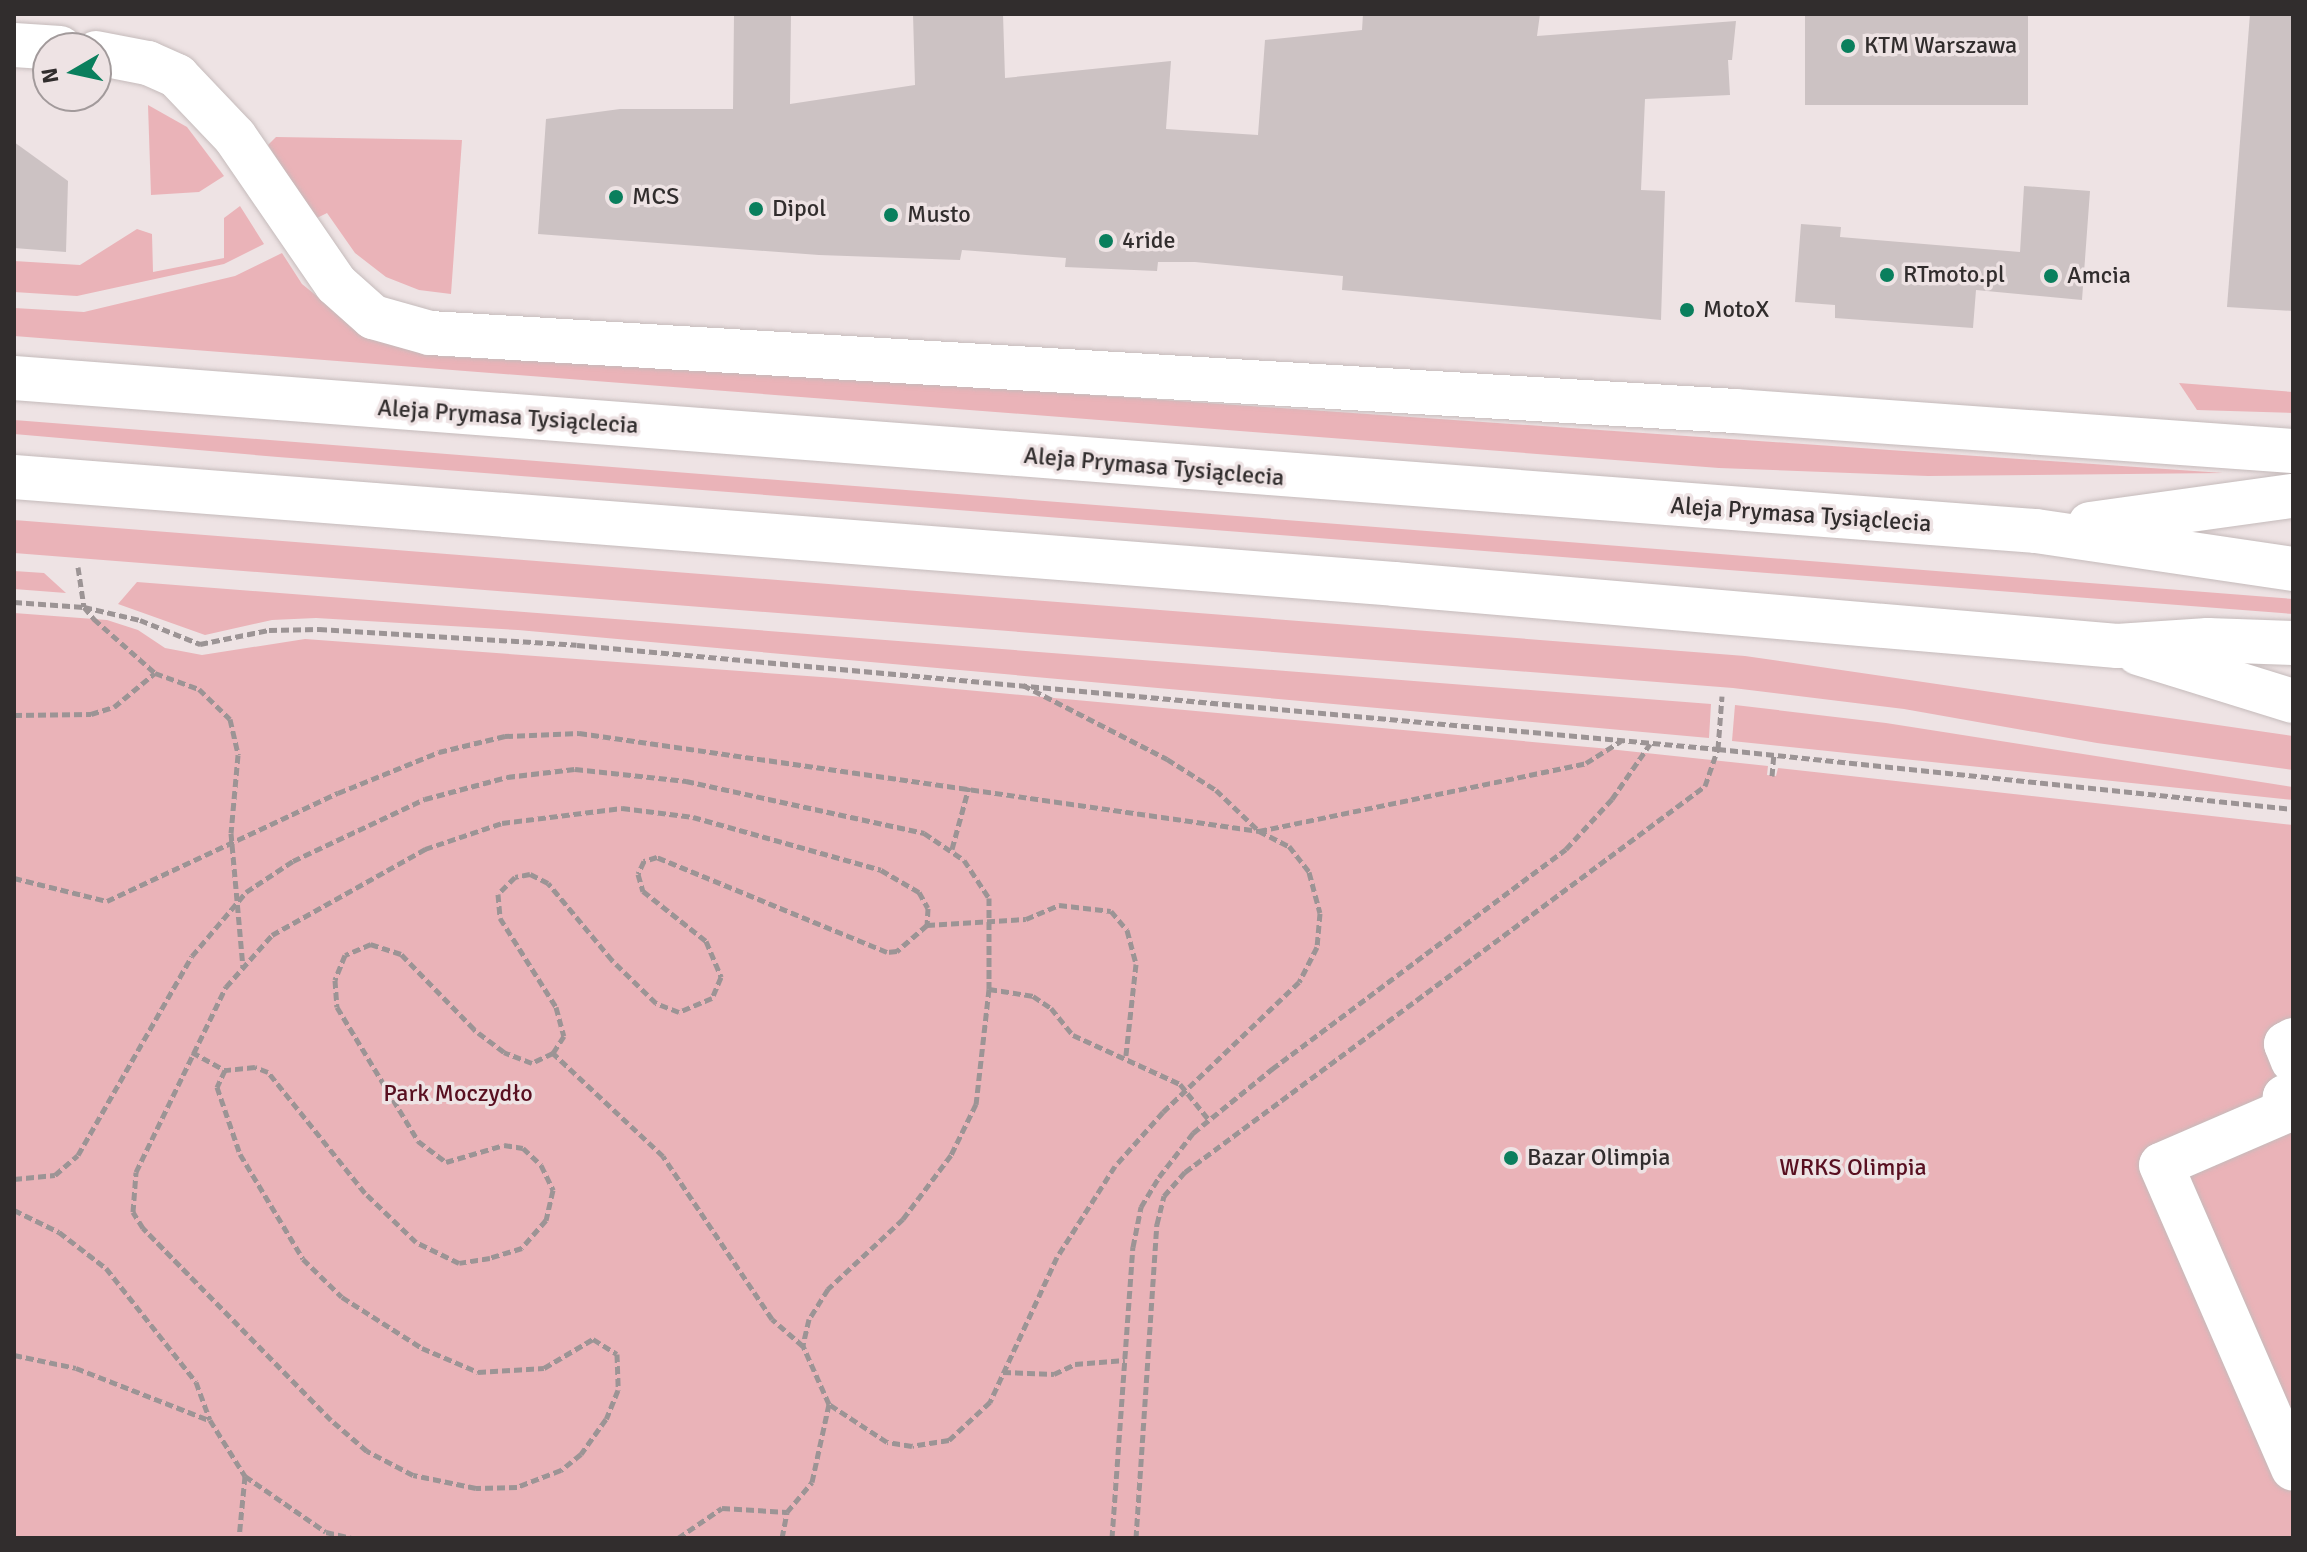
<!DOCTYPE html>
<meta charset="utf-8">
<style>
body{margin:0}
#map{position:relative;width:2307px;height:1552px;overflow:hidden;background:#eee3e4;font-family:Signika,sans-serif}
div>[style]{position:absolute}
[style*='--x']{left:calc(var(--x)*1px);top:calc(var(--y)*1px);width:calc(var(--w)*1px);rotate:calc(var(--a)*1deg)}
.green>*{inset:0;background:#eab3b8}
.building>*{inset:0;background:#ccc2c3;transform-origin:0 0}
.path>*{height:5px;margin-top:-2.5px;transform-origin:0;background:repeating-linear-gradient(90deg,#9c9495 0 8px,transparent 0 12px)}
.roads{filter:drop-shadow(0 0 2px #c5bbbb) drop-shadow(0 0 2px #c5bbbb)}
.minor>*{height:44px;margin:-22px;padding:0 22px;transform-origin:22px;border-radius:22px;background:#fff}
.major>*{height:44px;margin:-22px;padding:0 22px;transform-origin:22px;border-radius:22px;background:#fff}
.dots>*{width:22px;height:22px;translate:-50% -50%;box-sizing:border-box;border:4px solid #eee3e4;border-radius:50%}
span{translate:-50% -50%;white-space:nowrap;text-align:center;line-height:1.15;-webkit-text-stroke:7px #eee3e4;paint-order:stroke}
.poi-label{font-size:24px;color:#312d2d}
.left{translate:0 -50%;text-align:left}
.street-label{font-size:24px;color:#312d2d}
.park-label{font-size:24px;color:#580f20}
.frame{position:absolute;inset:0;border:16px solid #312d2d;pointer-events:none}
.north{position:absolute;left:32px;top:32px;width:80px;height:80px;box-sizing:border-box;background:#eee3e4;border:2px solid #a29a9b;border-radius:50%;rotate:261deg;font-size:22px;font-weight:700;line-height:32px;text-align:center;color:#312d2d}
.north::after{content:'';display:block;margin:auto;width:28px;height:36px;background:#0a7f5d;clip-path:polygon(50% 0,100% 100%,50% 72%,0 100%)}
</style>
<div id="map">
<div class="green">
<i style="clip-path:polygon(148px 105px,187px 127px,224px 176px,199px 192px,151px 195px)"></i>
<i style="clip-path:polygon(276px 137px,462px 140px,451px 294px,419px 290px,386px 277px,355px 253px,327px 213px,315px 219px,268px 145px)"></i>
<i style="clip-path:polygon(240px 206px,264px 244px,224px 264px,77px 296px,14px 292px,14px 261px,80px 265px,137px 229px,152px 234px,153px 272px,224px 258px,224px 218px)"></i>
<i style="clip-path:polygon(282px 253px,302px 284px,361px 332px,405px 349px,441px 356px,947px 385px,2223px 473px,1928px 476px,1719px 468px,14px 336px,14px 308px,84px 312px,235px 276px)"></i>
<i style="clip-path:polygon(2179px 383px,2293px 392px,2293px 413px,2197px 410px)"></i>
<i style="clip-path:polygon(14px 420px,2293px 599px,2293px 614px,278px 457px,14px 434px)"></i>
<i style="clip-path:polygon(14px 520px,1745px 656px,2293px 736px,2293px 770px,2097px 743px,1904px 709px,1733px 688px,14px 553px)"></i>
<i style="clip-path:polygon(14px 571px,44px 573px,66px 593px,14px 589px)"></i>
<i style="clip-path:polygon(137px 582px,1711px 704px,1709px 738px,518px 630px,316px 618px,272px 620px,205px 635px,118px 604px)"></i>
<i style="clip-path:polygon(14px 613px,107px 620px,138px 630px,165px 648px,202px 655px,305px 639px,835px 678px,1599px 748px,1768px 766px,1767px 775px,1776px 776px,1778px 768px,2293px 825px,2293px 1538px,14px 1538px)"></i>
<i style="clip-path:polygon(1735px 705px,1886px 723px,2293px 787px,2293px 800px,1732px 741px)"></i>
</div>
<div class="building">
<i style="clip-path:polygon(734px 14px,791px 14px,790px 104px,915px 85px,913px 14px,1003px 14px,1005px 78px,1171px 61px,1166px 129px,1258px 135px,1265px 40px,1362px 30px,1363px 14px,1540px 14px,1537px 36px,1736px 21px,1732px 60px,1728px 60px,1730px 95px,1645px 99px,1641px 190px,1665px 191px,1661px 320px,1342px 290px,1343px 276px,1195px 262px,1158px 262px,1157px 271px,1065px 267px,1066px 258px,962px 250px,960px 260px,819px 255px,538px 234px,546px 119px,620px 109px,733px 109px)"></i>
<i style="left:1805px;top:14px;width:223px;height:91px"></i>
<i style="clip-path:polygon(2250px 14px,2293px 14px,2293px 311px,2227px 307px)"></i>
<i style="clip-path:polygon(14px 142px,68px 181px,66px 252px,14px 248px)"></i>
<i style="clip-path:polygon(2024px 186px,2090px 191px,2082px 300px,1976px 290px,1973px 328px,1835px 318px,1835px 305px,1795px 302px,1801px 224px,1841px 227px,1840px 237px,2020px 252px)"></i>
</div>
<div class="path">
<i style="--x:78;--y:567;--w:40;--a:81.5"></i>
<i style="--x:84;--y:607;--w:16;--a:50"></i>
<i style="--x:94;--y:619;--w:81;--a:41.5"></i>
<i style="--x:155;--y:673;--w:47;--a:20"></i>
<i style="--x:199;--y:689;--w:43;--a:44.1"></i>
<i style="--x:230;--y:719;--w:37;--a:77"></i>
<i style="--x:238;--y:755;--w:78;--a:95.1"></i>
<i style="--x:231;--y:833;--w:135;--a:84.9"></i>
<i style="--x:14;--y:602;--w:70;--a:4.1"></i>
<i style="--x:84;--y:607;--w:57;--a:13.1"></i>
<i style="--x:140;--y:620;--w:65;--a:21.8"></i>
<i style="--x:200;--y:644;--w:70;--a:-11.5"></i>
<i style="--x:269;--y:630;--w:50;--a:-1.1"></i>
<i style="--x:319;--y:629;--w:258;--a:3.5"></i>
<i style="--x:577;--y:645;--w:1146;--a:5.21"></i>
<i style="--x:1718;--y:749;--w:578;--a:5.96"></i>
<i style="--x:1023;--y:685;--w:162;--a:27.2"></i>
<i style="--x:1167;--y:759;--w:58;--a:32.3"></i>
<i style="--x:1216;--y:790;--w:59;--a:43.6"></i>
<i style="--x:1259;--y:831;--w:334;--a:-11.7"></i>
<i style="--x:1586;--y:763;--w:41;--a:-32.2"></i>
<i style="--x:14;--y:715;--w:77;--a:-0.7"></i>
<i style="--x:91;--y:714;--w:24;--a:-17"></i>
<i style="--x:114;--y:707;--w:53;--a:-39.7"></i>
<i style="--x:1772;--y:776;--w:21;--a:-85"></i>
<i style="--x:622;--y:808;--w:72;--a:7.2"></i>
<i style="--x:693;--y:817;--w:195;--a:15.7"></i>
<i style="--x:881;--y:870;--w:44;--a:30.1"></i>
<i style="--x:919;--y:892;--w:18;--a:61"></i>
<i style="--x:928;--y:908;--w:17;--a:93"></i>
<i style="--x:927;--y:925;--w:40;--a:139"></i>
<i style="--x:897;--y:951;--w:10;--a:174"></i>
<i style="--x:887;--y:952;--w:249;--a:-157.6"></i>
<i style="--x:657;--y:857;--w:14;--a:163"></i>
<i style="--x:644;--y:861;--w:14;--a:115"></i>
<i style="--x:638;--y:874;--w:18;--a:74"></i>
<i style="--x:643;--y:891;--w:80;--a:38.4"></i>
<i style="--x:706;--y:941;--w:39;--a:67"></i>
<i style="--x:721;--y:977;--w:23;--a:113"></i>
<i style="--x:712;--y:998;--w:36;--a:157"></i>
<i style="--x:679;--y:1012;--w:25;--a:-159"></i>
<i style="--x:656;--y:1003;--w:62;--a:-135.7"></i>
<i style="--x:612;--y:960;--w:100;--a:-129.7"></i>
<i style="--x:548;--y:883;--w:20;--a:-153"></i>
<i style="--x:530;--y:874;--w:15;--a:169"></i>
<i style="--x:515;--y:877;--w:24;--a:135"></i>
<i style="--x:498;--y:894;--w:24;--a:85"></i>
<i style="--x:500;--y:918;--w:105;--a:57.8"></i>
<i style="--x:556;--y:1007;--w:30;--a:75"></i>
<i style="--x:564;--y:1036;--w:20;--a:123"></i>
<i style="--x:553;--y:1053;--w:23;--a:155"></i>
<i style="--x:532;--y:1063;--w:30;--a:-159"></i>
<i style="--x:504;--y:1052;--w:38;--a:-143"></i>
<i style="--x:474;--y:1029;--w:105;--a:-134.2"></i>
<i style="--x:401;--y:954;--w:32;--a:-162"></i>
<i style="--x:371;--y:944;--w:28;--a:157"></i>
<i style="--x:345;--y:955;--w:27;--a:112"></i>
<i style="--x:335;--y:980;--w:27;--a:86"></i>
<i style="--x:337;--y:1007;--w:157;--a:58.8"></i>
<i style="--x:418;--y:1141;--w:35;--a:37"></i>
<i style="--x:446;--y:1162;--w:60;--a:-16.3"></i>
<i style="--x:504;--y:1145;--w:19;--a:9"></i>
<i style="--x:523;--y:1148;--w:25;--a:43"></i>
<i style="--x:541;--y:1165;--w:28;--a:64"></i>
<i style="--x:553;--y:1190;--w:31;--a:103"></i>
<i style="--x:546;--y:1220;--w:37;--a:131"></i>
<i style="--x:522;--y:1248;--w:34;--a:163"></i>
<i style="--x:490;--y:1258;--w:31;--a:171"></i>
<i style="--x:459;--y:1263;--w:48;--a:-154"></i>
<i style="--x:416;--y:1242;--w:71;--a:-136.1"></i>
<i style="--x:365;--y:1193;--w:155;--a:-128.7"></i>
<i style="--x:268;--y:1072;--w:14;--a:-159"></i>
<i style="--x:255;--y:1067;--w:30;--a:174"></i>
<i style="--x:225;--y:1070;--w:19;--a:115"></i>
<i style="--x:217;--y:1087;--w:71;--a:71.1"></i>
<i style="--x:240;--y:1154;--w:122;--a:59"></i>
<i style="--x:303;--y:1259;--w:54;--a:44.3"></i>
<i style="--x:342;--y:1297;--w:95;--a:32.5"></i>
<i style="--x:422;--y:1348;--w:61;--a:23.2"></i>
<i style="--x:478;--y:1372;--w:66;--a:-3.5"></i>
<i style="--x:544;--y:1368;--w:57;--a:-30.6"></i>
<i style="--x:593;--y:1339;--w:28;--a:32"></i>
<i style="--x:617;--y:1354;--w:36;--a:88"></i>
<i style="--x:618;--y:1390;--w:31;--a:112"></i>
<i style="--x:606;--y:1419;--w:43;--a:125.5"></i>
<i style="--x:581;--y:1454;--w:26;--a:141"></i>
<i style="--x:561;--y:1470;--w:47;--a:158.9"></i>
<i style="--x:517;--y:1487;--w:41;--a:178.6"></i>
<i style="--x:476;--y:1488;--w:64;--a:-168.3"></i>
<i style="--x:413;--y:1475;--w:52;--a:-152.4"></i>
<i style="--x:367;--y:1451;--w:48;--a:-139.3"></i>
<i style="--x:331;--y:1420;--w:269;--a:-134.4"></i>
<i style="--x:143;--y:1228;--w:19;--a:-122"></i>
<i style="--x:133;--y:1212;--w:40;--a:-85.7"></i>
<i style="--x:136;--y:1172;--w:206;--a:-64.1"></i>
<i style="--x:226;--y:987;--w:69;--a:-48.5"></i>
<i style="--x:272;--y:935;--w:176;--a:-29.3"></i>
<i style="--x:425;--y:849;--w:81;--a:-18.7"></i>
<i style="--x:502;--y:823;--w:121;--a:-7.1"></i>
<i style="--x:952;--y:849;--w:64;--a:-74.7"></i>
<i style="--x:14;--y:878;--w:96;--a:13.9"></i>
<i style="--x:107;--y:901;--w:255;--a:-25.1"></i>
<i style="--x:338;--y:793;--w:109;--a:-22.1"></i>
<i style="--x:439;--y:752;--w:68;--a:-13.6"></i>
<i style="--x:505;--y:736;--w:74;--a:-2.3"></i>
<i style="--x:579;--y:733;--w:687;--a:8.2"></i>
<i style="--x:1259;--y:831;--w:34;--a:27"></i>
<i style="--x:1289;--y:846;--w:33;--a:52"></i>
<i style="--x:1309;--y:872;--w:42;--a:75"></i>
<i style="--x:1320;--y:913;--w:34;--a:95"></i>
<i style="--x:1317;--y:947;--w:39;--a:117"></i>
<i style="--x:1299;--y:982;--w:188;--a:136.3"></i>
<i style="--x:1163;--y:1112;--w:72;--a:131.6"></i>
<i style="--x:1115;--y:1166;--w:108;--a:122.5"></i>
<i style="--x:1057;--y:1257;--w:160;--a:114.8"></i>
<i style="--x:990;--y:1402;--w:56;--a:137.2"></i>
<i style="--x:949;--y:1440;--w:37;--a:171"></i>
<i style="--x:912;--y:1446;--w:25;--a:-171"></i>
<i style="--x:887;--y:1442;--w:69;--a:-146.8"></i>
<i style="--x:829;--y:1404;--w:64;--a:-114.1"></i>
<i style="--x:803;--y:1346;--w:41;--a:-138.9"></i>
<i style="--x:772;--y:1319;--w:196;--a:-123.8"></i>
<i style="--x:663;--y:1156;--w:151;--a:-136.9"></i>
<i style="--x:927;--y:925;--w:99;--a:-3.5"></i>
<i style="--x:1026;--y:919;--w:36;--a:-23"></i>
<i style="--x:1059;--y:905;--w:52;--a:6.6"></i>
<i style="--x:1111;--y:911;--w:25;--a:50"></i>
<i style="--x:1127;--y:930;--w:35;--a:75"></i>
<i style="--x:1136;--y:964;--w:92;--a:96.3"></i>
<i style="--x:989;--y:989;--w:45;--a:9"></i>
<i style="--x:1033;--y:996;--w:22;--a:34"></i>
<i style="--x:1051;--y:1008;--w:35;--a:51"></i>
<i style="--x:1073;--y:1035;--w:118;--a:24.6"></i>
<i style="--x:1180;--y:1084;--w:48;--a:51"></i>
<i style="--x:192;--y:1052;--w:38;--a:29"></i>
<i style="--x:14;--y:1179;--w:41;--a:-5.6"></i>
<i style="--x:55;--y:1175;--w:30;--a:-41"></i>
<i style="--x:78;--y:1155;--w:229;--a:-60.2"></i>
<i style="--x:192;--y:956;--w:84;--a:-49.8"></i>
<i style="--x:246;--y:892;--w:56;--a:-33.4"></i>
<i style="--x:293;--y:861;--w:146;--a:-25.2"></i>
<i style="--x:425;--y:799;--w:85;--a:-15"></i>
<i style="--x:507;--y:777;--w:68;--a:-6.7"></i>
<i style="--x:575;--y:769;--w:112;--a:6.2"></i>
<i style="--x:686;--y:781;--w:244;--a:12.3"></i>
<i style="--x:924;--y:833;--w:48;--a:34"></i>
<i style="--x:964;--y:860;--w:45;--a:56.7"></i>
<i style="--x:989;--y:898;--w:91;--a:90"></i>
<i style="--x:989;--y:989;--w:116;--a:96.4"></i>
<i style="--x:976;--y:1104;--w:57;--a:116.1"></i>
<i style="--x:951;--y:1155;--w:80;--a:126.9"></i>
<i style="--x:903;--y:1219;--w:103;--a:137"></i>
<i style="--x:828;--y:1289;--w:36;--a:122"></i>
<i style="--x:809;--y:1319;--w:28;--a:103"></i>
<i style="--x:14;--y:1210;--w:50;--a:26.1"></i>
<i style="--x:59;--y:1232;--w:59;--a:37.5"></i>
<i style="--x:106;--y:1268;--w:145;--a:51.7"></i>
<i style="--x:196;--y:1382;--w:40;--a:69.8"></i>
<i style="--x:210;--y:1420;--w:66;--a:58"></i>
<i style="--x:245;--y:1476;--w:62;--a:95.5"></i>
<i style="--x:14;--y:1355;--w:63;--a:11.8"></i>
<i style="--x:76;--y:1368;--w:143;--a:21.4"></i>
<i style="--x:1003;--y:1372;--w:51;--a:2.2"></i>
<i style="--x:1054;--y:1374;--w:23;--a:-25"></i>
<i style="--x:1075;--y:1364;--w:50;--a:-4.6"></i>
<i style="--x:245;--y:1476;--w:98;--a:34.7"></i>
<i style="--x:326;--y:1532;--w:26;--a:13"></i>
<i style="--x:678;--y:1538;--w:53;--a:-34.3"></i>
<i style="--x:722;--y:1508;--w:65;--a:3.5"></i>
<i style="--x:782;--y:1538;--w:26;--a:-79"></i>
<i style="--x:787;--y:1512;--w:39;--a:-50"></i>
<i style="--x:812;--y:1482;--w:80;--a:-77.7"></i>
<i style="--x:1112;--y:1538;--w:292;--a:-85.9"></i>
<i style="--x:1133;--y:1247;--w:41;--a:-78.7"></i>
<i style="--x:1141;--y:1207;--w:35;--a:-59"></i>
<i style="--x:1159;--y:1177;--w:56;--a:-52.3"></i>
<i style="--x:1193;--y:1133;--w:102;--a:-39"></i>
<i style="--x:1272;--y:1069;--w:367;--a:-36.8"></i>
<i style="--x:1566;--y:849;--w:68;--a:-47.4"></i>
<i style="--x:1612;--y:799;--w:67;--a:-55.4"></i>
<i style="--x:1136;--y:1538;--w:315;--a:-86.2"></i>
<i style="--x:1157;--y:1224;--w:29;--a:-76"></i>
<i style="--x:1164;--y:1196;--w:32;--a:-49"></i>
<i style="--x:1185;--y:1172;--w:648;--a:-36.59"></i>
<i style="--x:1705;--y:786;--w:39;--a:-71"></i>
<i style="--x:1718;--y:749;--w:53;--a:-85.7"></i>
</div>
<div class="roads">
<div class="minor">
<i style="--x:14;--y:45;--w:46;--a:3.7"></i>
<i style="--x:96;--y:53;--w:53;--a:10.9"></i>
<i style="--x:148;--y:63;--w:32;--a:24"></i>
<i style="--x:177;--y:76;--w:84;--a:46.4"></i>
<i style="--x:235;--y:137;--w:178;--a:55.5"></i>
<i style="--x:336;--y:284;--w:50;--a:41.7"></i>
<i style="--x:373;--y:317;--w:59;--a:15.7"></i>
<i style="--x:430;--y:333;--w:1307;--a:3.42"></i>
<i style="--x:1735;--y:411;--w:559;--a:4.1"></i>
<i style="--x:2293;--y:1040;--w:8;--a:150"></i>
<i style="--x:2286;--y:1044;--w:18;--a:68"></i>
<i style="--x:2293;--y:1094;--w:9;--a:159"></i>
<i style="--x:2285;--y:1097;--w:13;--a:77"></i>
<i style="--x:2288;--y:1110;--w:138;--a:156.6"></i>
<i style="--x:2161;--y:1165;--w:331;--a:66.5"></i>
</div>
<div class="major">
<i style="--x:14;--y:378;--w:2028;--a:4.33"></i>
<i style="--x:2036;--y:531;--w:260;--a:8.4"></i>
<i style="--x:14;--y:477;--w:1384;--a:4.43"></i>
<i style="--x:1394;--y:584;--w:726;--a:4.9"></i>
<i style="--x:2117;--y:646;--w:91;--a:-3.8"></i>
<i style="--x:2208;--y:640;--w:85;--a:2"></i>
<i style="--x:2090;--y:524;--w:205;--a:-7.9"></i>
<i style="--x:2138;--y:653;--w:162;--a:17.2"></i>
</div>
</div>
<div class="dots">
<i style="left:1848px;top:46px;background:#0a7f5d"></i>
<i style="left:616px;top:197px;background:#0a7f5d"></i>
<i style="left:756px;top:209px;background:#0a7f5d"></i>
<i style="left:891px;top:215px;background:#0a7f5d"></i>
<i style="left:1106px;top:241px;background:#0a7f5d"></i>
<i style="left:1887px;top:275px;background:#0a7f5d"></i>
<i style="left:2051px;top:276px;background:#0a7f5d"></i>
<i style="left:1687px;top:310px;background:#0a7f5d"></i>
<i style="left:1511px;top:1158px;background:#0a7f5d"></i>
</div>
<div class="poi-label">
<span class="left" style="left:1864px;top:46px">KTM Warszawa</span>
<span class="left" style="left:632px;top:197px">MCS</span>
<span class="left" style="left:772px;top:209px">Dipol</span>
<span class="left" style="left:907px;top:215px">Musto</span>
<span class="left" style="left:1122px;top:241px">4ride</span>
<span class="left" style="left:1903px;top:275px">RTmoto.pl</span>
<span class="left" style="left:2067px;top:276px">Amcia</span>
<span class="left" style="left:1703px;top:310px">MotoX</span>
<span class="left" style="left:1527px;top:1158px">Bazar Olimpia</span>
</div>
<div class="street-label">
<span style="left:508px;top:417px;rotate:4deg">Aleja Prymasa Tysiąclecia</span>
<span style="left:1154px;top:467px;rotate:5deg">Aleja Prymasa Tysiąclecia</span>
<span style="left:1801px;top:515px;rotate:4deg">Aleja Prymasa Tysiąclecia</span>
</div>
<div class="park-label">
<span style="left:458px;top:1094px">Park Moczydło</span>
<span style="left:1853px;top:1168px">WRKS Olimpia</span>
</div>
<div class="frame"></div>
<div class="north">N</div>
</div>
